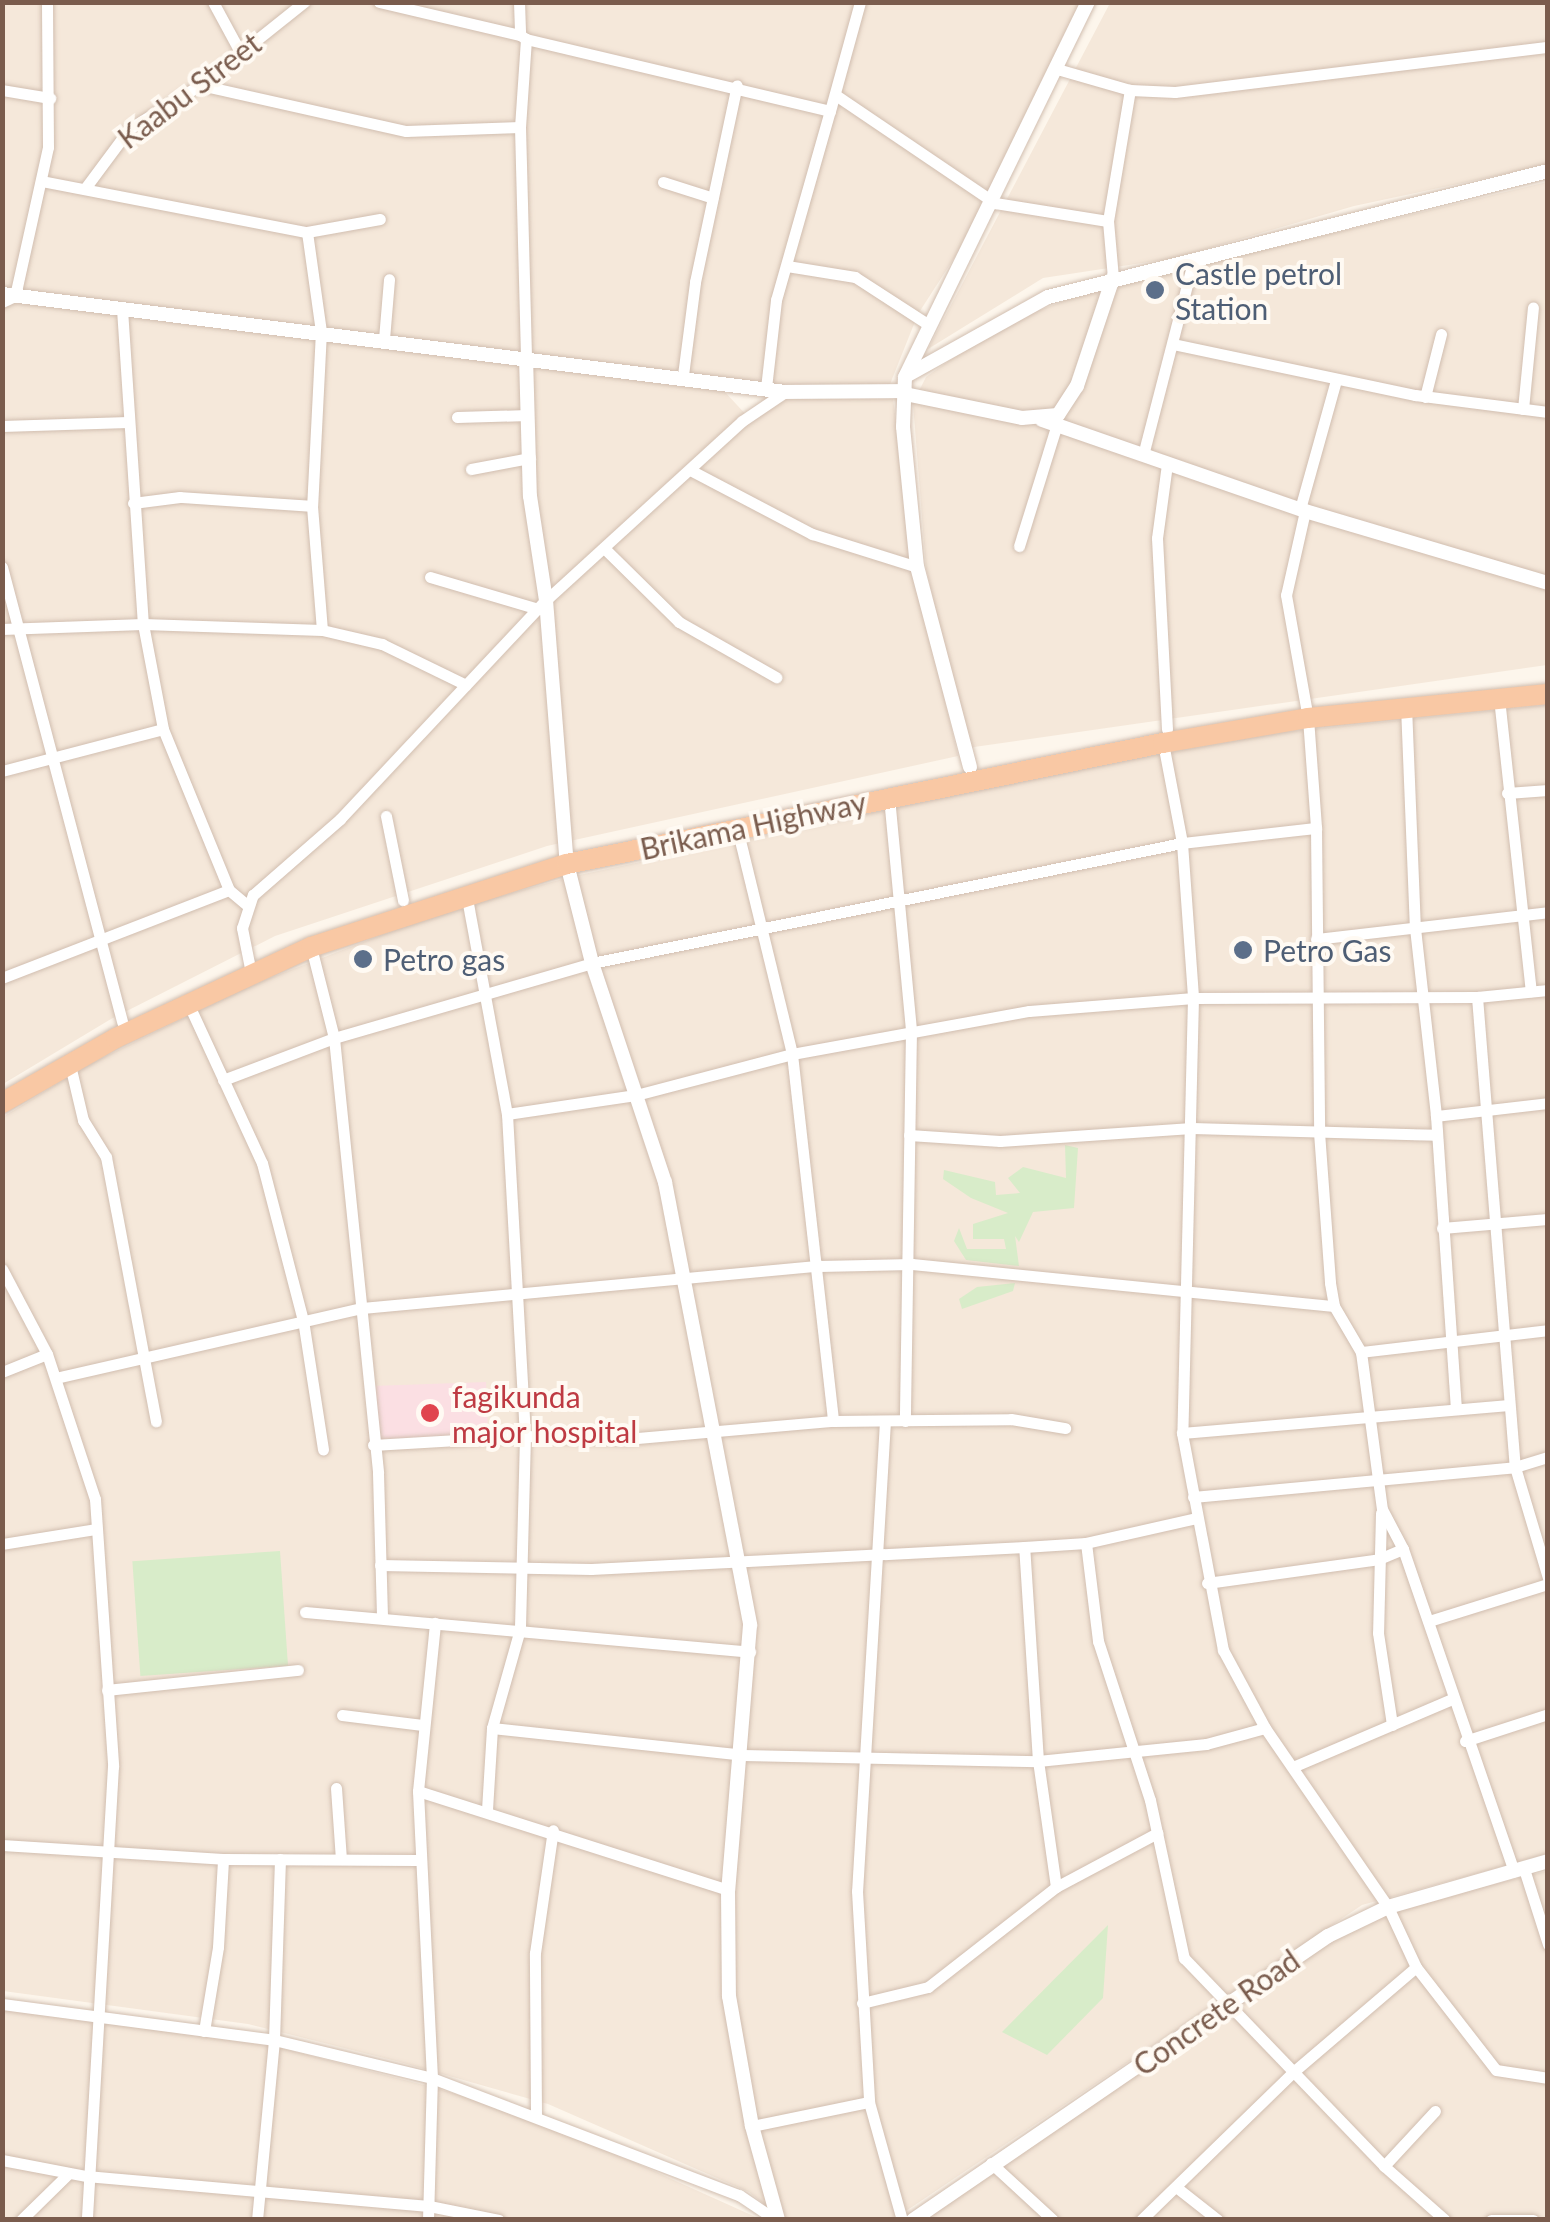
<!DOCTYPE html>
<style>
body{margin:0}
#map{position:relative;width:1550px;height:2222px;overflow:hidden;background:#fdf6ec;font-family:Lato,sans-serif}
div>[style]{position:absolute}
[style*='--x']{left:calc(var(--x)*1px);top:calc(var(--y)*1px);width:calc(var(--w)*1px);rotate:calc(var(--a)*1deg)}
.residential>*{inset:0;background:#f5e8da}
.medical>*{inset:0;background:#fbdfe3;transform-origin:0 0}
.green>*{inset:0;background:#d8ecc9;transform-origin:0 0}
.roads{filter:drop-shadow(0 0 2px #d1beb0) drop-shadow(0 0 2px #d1beb0)}
.minor>*{height:11px;margin:-5.5px;padding:0 5.5px;transform-origin:5.5px;border-radius:5.5px;background:#fff}
.tertiary>*{height:14px;margin:-7px;padding:0 7px;transform-origin:7px;border-radius:7px;background:#fff}
.trunk>*{height:20px;margin:-10px;padding:0 10px;transform-origin:10px;border-radius:10px;background:#f9c8a4}
.dots>*{width:28px;height:28px;translate:-50% -50%;box-sizing:border-box;border:5px solid #fffaf3;border-radius:50%}
span{translate:-50% -50%;white-space:nowrap;text-align:center;line-height:1.15;-webkit-text-stroke:8px #fffaf3;paint-order:stroke}
.street-label{font-size:30px;color:#7a5c4d}
.service-label{font-size:30px;color:#4e5e75}
.left{translate:0 -50%;text-align:left}
.health-label{font-size:30px;color:#be3a42}
.frame{position:absolute;inset:0;border:5px solid #7a5c4d;pointer-events:none}
</style>
<div id="map">
<div class="residential">
<i style="clip-path:polygon(2px 3px,1080px 3px,987px 207px,918px 314px,890px 384px,773px 385px,3px 291px)"></i>
<i style="clip-path:polygon(1110px 3px,1547px 3px,1547px 165px,1354px 206px,1175px 258px,1043px 278px,928px 349px)"></i>
<i style="clip-path:polygon(1547px 182px,1547px 665px,967px 748px,926px 568px,913px 403px,926px 377px,1000px 325px,1085px 293px)"></i>
<i style="clip-path:polygon(3px 298px,685px 384px,724px 391px,750px 419px,787px 399px,893px 399px,919px 591px,958px 756px,547px 846px,275px 936px,111px 1019px,3px 1084px)"></i>
<i style="clip-path:polygon(1547px 705px,1547px 1854px,1362px 1905px,894px 2219px,782px 2219px,749px 2192px,548px 2104px,400px 2062px,248px 2024px,3px 1991px,3px 1117px,88px 1065px,247px 987px,436px 914px,570px 877px,1087px 767px,1285px 732px)"></i>
<i style="clip-path:polygon(1547px 1871px,1547px 2219px,924px 2220px,1301px 1958px,1394px 1909px)"></i>
<i style="clip-path:polygon(3px 2008px,277px 2047px,439px 2089px,532px 2116px,760px 2219px,3px 2220px)"></i>
</div>
<div class="medical">
<i style="left:486px;top:1382px;width:58px;height:114px;rotate:88deg"></i>
</div>
<div class="green">
<i style="clip-path:polygon(1065px 1145px,1078px 1148px,1074px 1208px,1033px 1212px,1019px 1242px,1015px 1236px,1019px 1266px,966px 1260px,954px 1241px,959px 1228px,967px 1249px,1006px 1249px,1004px 1239px,973px 1239px,973px 1224px,1008px 1213px,971px 1198px,943px 1179px,944px 1170px,995px 1182px,996px 1195px,1020px 1193px,1008px 1178px,1023px 1167px,1066px 1178px)"></i>
<i style="clip-path:polygon(1015px 1283px,1013px 1291px,962px 1309px,959px 1299px,977px 1287px)"></i>
<i style="left:280px;top:1551px;width:115px;height:148px;rotate:86deg"></i>
<i style="clip-path:polygon(1108px 1925px,1103px 1998px,1047px 2055px,1002px 2032px)"></i>
</div>
<div class="roads">
<div class="minor">
<i style="--x:213;--y:2;--w:57;--a:61.6"></i>
<i style="--x:379;--y:2;--w:145;--a:13.2"></i>
<i style="--x:519;--y:2;--w:33;--a:88"></i>
<i style="--x:520;--y:35;--w:7;--a:34"></i>
<i style="--x:526;--y:39;--w:88;--a:93.9"></i>
<i style="--x:520;--y:127;--w:230;--a:88.5"></i>
<i style="--x:526;--y:39;--w:312;--a:13.3"></i>
<i style="--x:830;--y:111;--w:113;--a:-74.6"></i>
<i style="--x:1057;--y:69;--w:76;--a:16"></i>
<i style="--x:1130;--y:90;--w:45;--a:2.5"></i>
<i style="--x:1175;--y:92;--w:376;--a:-6.9"></i>
<i style="--x:200;--y:85;--w:211;--a:12.6"></i>
<i style="--x:406;--y:131;--w:114;--a:-2"></i>
<i style="--x:2;--y:90;--w:49;--a:9.5"></i>
<i style="--x:837;--y:96;--w:191;--a:34.1"></i>
<i style="--x:995;--y:203;--w:114;--a:9.1"></i>
<i style="--x:41;--y:181;--w:271;--a:10.9"></i>
<i style="--x:307;--y:232;--w:100;--a:82"></i>
<i style="--x:321;--y:331;--w:175;--a:92.9"></i>
<i style="--x:312;--y:506;--w:124;--a:85.4"></i>
<i style="--x:663;--y:182;--w:52;--a:17.7"></i>
<i style="--x:86;--y:187;--w:72;--a:-53.4"></i>
<i style="--x:129;--y:129;--w:84;--a:-31.8"></i>
<i style="--x:200;--y:85;--w:133;--a:-38.6"></i>
<i style="--x:307;--y:232;--w:74;--a:-10.1"></i>
<i style="--x:787;--y:266;--w:69;--a:9.2"></i>
<i style="--x:855;--y:277;--w:88;--a:33"></i>
<i style="--x:1113;--y:278;--w:57;--a:-95"></i>
<i style="--x:1108;--y:221;--w:133;--a:-80.5"></i>
<i style="--x:2;--y:302;--w:14;--a:-25"></i>
<i style="--x:15;--y:296;--w:153;--a:-77.5"></i>
<i style="--x:48;--y:147;--w:145;--a:-90.4"></i>
<i style="--x:122;--y:309;--w:316;--a:86.2"></i>
<i style="--x:143;--y:624;--w:107;--a:79.2"></i>
<i style="--x:163;--y:729;--w:174;--a:67.7"></i>
<i style="--x:229;--y:890;--w:23;--a:40"></i>
<i style="--x:384;--y:339;--w:60;--a:-85.2"></i>
<i style="--x:1173;--y:344;--w:247;--a:11.9"></i>
<i style="--x:1415;--y:395;--w:134;--a:7.3"></i>
<i style="--x:683;--y:375;--w:94;--a:-82.6"></i>
<i style="--x:695;--y:282;--w:201;--a:-78"></i>
<i style="--x:766;--y:388;--w:89;--a:-83.5"></i>
<i style="--x:776;--y:300;--w:197;--a:-74.1"></i>
<i style="--x:1425;--y:397;--w:65;--a:-75.7"></i>
<i style="--x:1523;--y:409;--w:102;--a:-84.4"></i>
<i style="--x:457;--y:417;--w:71;--a:-1.6"></i>
<i style="--x:2;--y:426;--w:126;--a:-1.8"></i>
<i style="--x:1143;--y:455;--w:199;--a:-75.5"></i>
<i style="--x:471;--y:469;--w:60;--a:-10.6"></i>
<i style="--x:690;--y:470;--w:138;--a:27.7"></i>
<i style="--x:812;--y:534;--w:110;--a:17.4"></i>
<i style="--x:133;--y:503;--w:47;--a:-7.3"></i>
<i style="--x:180;--y:497;--w:132;--a:3.9"></i>
<i style="--x:1300;--y:509;--w:134;--a:-74.4"></i>
<i style="--x:1305;--y:511;--w:86;--a:102.7"></i>
<i style="--x:1286;--y:595;--w:125;--a:79.9"></i>
<i style="--x:1308;--y:718;--w:110;--a:85.8"></i>
<i style="--x:1316;--y:828;--w:304;--a:89.4"></i>
<i style="--x:1319;--y:1132;--w:151;--a:85.8"></i>
<i style="--x:1330;--y:1283;--w:23;--a:80"></i>
<i style="--x:1334;--y:1306;--w:53;--a:59.6"></i>
<i style="--x:1361;--y:1352;--w:158;--a:82.4"></i>
<i style="--x:1382;--y:1509;--w:45;--a:62.3"></i>
<i style="--x:1403;--y:1549;--w:341;--a:71"></i>
<i style="--x:1019;--y:546;--w:125;--a:-72.7"></i>
<i style="--x:605;--y:549;--w:104;--a:44.6"></i>
<i style="--x:679;--y:622;--w:112;--a:29.6"></i>
<i style="--x:2;--y:567;--w:471;--a:75.2"></i>
<i style="--x:430;--y:577;--w:113;--a:16.5"></i>
<i style="--x:2;--y:629;--w:141;--a:-2"></i>
<i style="--x:143;--y:624;--w:179;--a:1.9"></i>
<i style="--x:322;--y:630;--w:62;--a:13.1"></i>
<i style="--x:382;--y:644;--w:93;--a:26"></i>
<i style="--x:1499;--y:698;--w:295;--a:83.8"></i>
<i style="--x:1406;--y:706;--w:222;--a:87.7"></i>
<i style="--x:1415;--y:928;--w:189;--a:83.6"></i>
<i style="--x:1436;--y:1116;--w:292;--a:86.1"></i>
<i style="--x:1167;--y:729;--w:191;--a:-93"></i>
<i style="--x:1157;--y:538;--w:75;--a:-82.3"></i>
<i style="--x:1163;--y:743;--w:102;--a:79.2"></i>
<i style="--x:1182;--y:843;--w:155;--a:85.9"></i>
<i style="--x:1193;--y:998;--w:435;--a:91.4"></i>
<i style="--x:1182;--y:1433;--w:221;--a:79.3"></i>
<i style="--x:1223;--y:1650;--w:89;--a:61.7"></i>
<i style="--x:1265;--y:1728;--w:217;--a:55.5"></i>
<i style="--x:1388;--y:1907;--w:66;--a:65"></i>
<i style="--x:1416;--y:1967;--w:130;--a:52.2"></i>
<i style="--x:1496;--y:2070;--w:53;--a:8.7"></i>
<i style="--x:2;--y:771;--w:166;--a:-14.6"></i>
<i style="--x:1507;--y:793;--w:41;--a:-4.2"></i>
<i style="--x:889;--y:797;--w:234;--a:84.6"></i>
<i style="--x:911;--y:1030;--w:391;--a:90.9"></i>
<i style="--x:386;--y:816;--w:86;--a:78.6"></i>
<i style="--x:737;--y:828;--w:233;--a:76.3"></i>
<i style="--x:792;--y:1054;--w:369;--a:83.6"></i>
<i style="--x:466;--y:893;--w:225;--a:79.5"></i>
<i style="--x:507;--y:1114;--w:323;--a:86.8"></i>
<i style="--x:525;--y:1436;--w:193;--a:91.5"></i>
<i style="--x:520;--y:1629;--w:103;--a:105.8"></i>
<i style="--x:492;--y:1728;--w:81;--a:93.5"></i>
<i style="--x:1316;--y:939;--w:234;--a:-6.6"></i>
<i style="--x:311;--y:947;--w:94;--a:75.8"></i>
<i style="--x:334;--y:1038;--w:437;--a:84.2"></i>
<i style="--x:378;--y:1473;--w:144;--a:88.4"></i>
<i style="--x:251;--y:973;--w:46;--a:-101.3"></i>
<i style="--x:242;--y:928;--w:35;--a:-72"></i>
<i style="--x:253;--y:895;--w:116;--a:-41.1"></i>
<i style="--x:340;--y:819;--w:301;--a:-46.8"></i>
<i style="--x:546;--y:600;--w:265;--a:-42.4"></i>
<i style="--x:742;--y:421;--w:52;--a:-34"></i>
<i style="--x:2;--y:978;--w:243;--a:-21.2"></i>
<i style="--x:1477;--y:997;--w:472;--a:85.4"></i>
<i style="--x:1515;--y:1467;--w:116;--a:73.4"></i>
<i style="--x:188;--y:1003;--w:176;--a:65.2"></i>
<i style="--x:262;--y:1163;--w:162;--a:75.4"></i>
<i style="--x:303;--y:1320;--w:131;--a:81.2"></i>
<i style="--x:70;--y:1065;--w:57;--a:76.7"></i>
<i style="--x:83;--y:1120;--w:44;--a:58.1"></i>
<i style="--x:106;--y:1157;--w:269;--a:79.3"></i>
<i style="--x:223;--y:1080;--w:119;--a:-20.7"></i>
<i style="--x:334;--y:1038;--w:269;--a:-16.2"></i>
<i style="--x:592;--y:963;--w:602;--a:-11.5"></i>
<i style="--x:1182;--y:843;--w:135;--a:-6.4"></i>
<i style="--x:507;--y:1114;--w:130;--a:-8.4"></i>
<i style="--x:636;--y:1095;--w:161;--a:-14.7"></i>
<i style="--x:792;--y:1054;--w:241;--a:-10.3"></i>
<i style="--x:1029;--y:1011;--w:165;--a:-4.5"></i>
<i style="--x:1193;--y:998;--w:284;--a:-0.2"></i>
<i style="--x:1477;--y:997;--w:71;--a:-5.6"></i>
<i style="--x:1436;--y:1116;--w:113;--a:-6.6"></i>
<i style="--x:909;--y:1135;--w:91;--a:3.8"></i>
<i style="--x:1000;--y:1141;--w:192;--a:-3.9"></i>
<i style="--x:1192;--y:1128;--w:244;--a:1.6"></i>
<i style="--x:1442;--y:1228;--w:106;--a:-4.9"></i>
<i style="--x:2;--y:1269;--w:96;--a:62.1"></i>
<i style="--x:47;--y:1354;--w:153;--a:71.7"></i>
<i style="--x:95;--y:1499;--w:268;--a:86.1"></i>
<i style="--x:113;--y:1766;--w:455;--a:93.3"></i>
<i style="--x:1361;--y:1352;--w:188;--a:-6.7"></i>
<i style="--x:2;--y:1372;--w:48;--a:-21.8"></i>
<i style="--x:56;--y:1378;--w:314;--a:-12.9"></i>
<i style="--x:362;--y:1308;--w:459;--a:-5.3"></i>
<i style="--x:819;--y:1266;--w:93;--a:-1.2"></i>
<i style="--x:912;--y:1264;--w:424;--a:5.7"></i>
<i style="--x:885;--y:1421;--w:471;--a:93.4"></i>
<i style="--x:857;--y:1891;--w:211;--a:86.7"></i>
<i style="--x:869;--y:2102;--w:123;--a:74.4"></i>
<i style="--x:1182;--y:1433;--w:328;--a:-4.9"></i>
<i style="--x:373;--y:1445;--w:152;--a:-3.4"></i>
<i style="--x:525;--y:1436;--w:101;--a:1.7"></i>
<i style="--x:626;--y:1439;--w:208;--a:-5"></i>
<i style="--x:833;--y:1421;--w:178;--a:-0.6"></i>
<i style="--x:1011;--y:1419;--w:55;--a:9.5"></i>
<i style="--x:1193;--y:1497;--w:323;--a:-5.3"></i>
<i style="--x:1515;--y:1467;--w:34;--a:-17"></i>
<i style="--x:1381;--y:1513;--w:120;--a:91.4"></i>
<i style="--x:1378;--y:1633;--w:93;--a:81.3"></i>
<i style="--x:1086;--y:1543;--w:99;--a:83"></i>
<i style="--x:1098;--y:1641;--w:167;--a:71.9"></i>
<i style="--x:1150;--y:1800;--w:162;--a:77.9"></i>
<i style="--x:1184;--y:1958;--w:289;--a:46.1"></i>
<i style="--x:1384;--y:2166;--w:81;--a:41.5"></i>
<i style="--x:2;--y:1544;--w:95;--a:-9.1"></i>
<i style="--x:380;--y:1565;--w:211;--a:1.1"></i>
<i style="--x:591;--y:1569;--w:434;--a:-2.9"></i>
<i style="--x:1024;--y:1547;--w:62;--a:-3.7"></i>
<i style="--x:1086;--y:1543;--w:114;--a:-12.7"></i>
<i style="--x:1207;--y:1583;--w:174;--a:-7.9"></i>
<i style="--x:1379;--y:1559;--w:26;--a:-23"></i>
<i style="--x:305;--y:1612;--w:447;--a:5.1"></i>
<i style="--x:1429;--y:1621;--w:125;--a:-17.3"></i>
<i style="--x:107;--y:1690;--w:192;--a:-6"></i>
<i style="--x:342;--y:1715;--w:81;--a:7.1"></i>
<i style="--x:492;--y:1728;--w:252;--a:6.1"></i>
<i style="--x:743;--y:1755;--w:295;--a:1.2"></i>
<i style="--x:1038;--y:1761;--w:169;--a:-5.8"></i>
<i style="--x:1206;--y:1744;--w:61;--a:-15.2"></i>
<i style="--x:1465;--y:1741;--w:87;--a:-18"></i>
<i style="--x:1295;--y:1766;--w:171;--a:-23.1"></i>
<i style="--x:336;--y:1788;--w:71;--a:86"></i>
<i style="--x:418;--y:1791;--w:325;--a:17.7"></i>
<i style="--x:2;--y:1845;--w:221;--a:3.6"></i>
<i style="--x:223;--y:1859;--w:194;--a:0.3"></i>
<i style="--x:1524;--y:1869;--w:79;--a:72.3"></i>
<i style="--x:1056;--y:1887;--w:115;--a:-28.1"></i>
<i style="--x:862;--y:2003;--w:68;--a:-13.6"></i>
<i style="--x:928;--y:1987;--w:162;--a:-38"></i>
<i style="--x:1056;--y:1887;--w:127;--a:-98.1"></i>
<i style="--x:1038;--y:1761;--w:214;--a:-93.7"></i>
<i style="--x:2;--y:2004;--w:274;--a:7.5"></i>
<i style="--x:274;--y:2040;--w:163;--a:13.5"></i>
<i style="--x:432;--y:2078;--w:329;--a:20.9"></i>
<i style="--x:739;--y:2195;--w:45;--a:34"></i>
<i style="--x:204;--y:2031;--w:85;--a:-80.5"></i>
<i style="--x:218;--y:1947;--w:88;--a:-86.7"></i>
<i style="--x:536;--y:2114;--w:161;--a:-90.4"></i>
<i style="--x:535;--y:1953;--w:124;--a:-81.7"></i>
<i style="--x:752;--y:2126;--w:119;--a:-11.6"></i>
<i style="--x:2;--y:2160;--w:86;--a:10.8"></i>
<i style="--x:86;--y:2176;--w:344;--a:5"></i>
<i style="--x:429;--y:2206;--w:71;--a:11.3"></i>
<i style="--x:991;--y:2163;--w:84;--a:42.6"></i>
<i style="--x:1384;--y:2166;--w:75;--a:-47.2"></i>
<i style="--x:1176;--y:2187;--w:53;--a:38.2"></i>
<i style="--x:21;--y:2220;--w:67;--a:-44.4"></i>
<i style="--x:257;--y:2220;--w:181;--a:-84.6"></i>
<i style="--x:274;--y:2040;--w:181;--a:-88.1"></i>
<i style="--x:428;--y:2220;--w:142;--a:-88.4"></i>
<i style="--x:432;--y:2078;--w:287;--a:-92.8"></i>
<i style="--x:418;--y:1791;--w:169;--a:-84.2"></i>
<i style="--x:1141;--y:2220;--w:211;--a:-44.2"></i>
<i style="--x:1292;--y:2073;--w:163;--a:-40.5"></i>
<i style="--x:1491;--y:2220;--w:42;--a:0"></i>
</div>
<div class="tertiary">
<i style="--x:2;--y:294;--w:789;--a:7.13"></i>
<i style="--x:785;--y:392;--w:120;--a:-0.5"></i>
<i style="--x:526;--y:357;--w:139;--a:88.4"></i>
<i style="--x:530;--y:496;--w:105;--a:81.3"></i>
<i style="--x:546;--y:600;--w:265;--a:85.5"></i>
<i style="--x:567;--y:864;--w:102;--a:75.8"></i>
<i style="--x:592;--y:963;--w:231;--a:71.6"></i>
<i style="--x:665;--y:1182;--w:451;--a:79.1"></i>
<i style="--x:750;--y:1625;--w:266;--a:94.7"></i>
<i style="--x:728;--y:1890;--w:106;--a:89.5"></i>
<i style="--x:729;--y:1996;--w:132;--a:80"></i>
<i style="--x:752;--y:2126;--w:98;--a:74.5"></i>
<i style="--x:906;--y:376;--w:162;--a:-29.1"></i>
<i style="--x:1048;--y:297;--w:516;--a:-14.14"></i>
<i style="--x:905;--y:394;--w:119;--a:11.6"></i>
<i style="--x:1022;--y:418;--w:36;--a:-5"></i>
<i style="--x:1058;--y:415;--w:35;--a:-57"></i>
<i style="--x:1077;--y:386;--w:114;--a:-71.6"></i>
<i style="--x:1042;--y:420;--w:278;--a:19.1"></i>
<i style="--x:1305;--y:511;--w:253;--a:16.5"></i>
<i style="--x:970;--y:767;--w:207;--a:-104.8"></i>
<i style="--x:917;--y:567;--w:141;--a:-95.7"></i>
<i style="--x:903;--y:427;--w:50;--a:-87.7"></i>
<i style="--x:905;--y:377;--w:417;--a:-64"></i>
<i style="--x:913;--y:2220;--w:503;--a:-34.39"></i>
<i style="--x:1328;--y:1936;--w:67;--a:-25.8"></i>
<i style="--x:1388;--y:1907;--w:166;--a:-16"></i>
</div>
<div class="trunk">
<i style="--x:2;--y:1103;--w:131;--a:-29.7"></i>
<i style="--x:116;--y:1038;--w:215;--a:-25"></i>
<i style="--x:311;--y:947;--w:269;--a:-18"></i>
<i style="--x:567;--y:864;--w:608;--a:-11.48"></i>
<i style="--x:1163;--y:743;--w:147;--a:-9.8"></i>
<i style="--x:1308;--y:718;--w:241;--a:-5.7"></i>
</div>
</div>
<div class="dots">
<i style="left:1155px;top:290px;background:#5c6f8a"></i>
<i style="left:1243px;top:950px;background:#5c6f8a"></i>
<i style="left:363px;top:959px;background:#5c6f8a"></i>
<i style="left:430px;top:1413px;background:#e0444e"></i>
</div>
<div class="street-label">
<span style="left:189px;top:90px;rotate:-37deg">Kaabu Street</span>
<span style="left:753px;top:825px;rotate:-12deg">Brikama Highway</span>
<span style="left:1216px;top:2012px;rotate:-35deg">Concrete Road</span>
</div>
<div class="service-label">
<span class="left" style="left:1175px;top:290px">Castle petrol<br>Station</span>
<span class="left" style="left:1263px;top:950px">Petro Gas</span>
<span class="left" style="left:383px;top:959px">Petro gas</span>
</div>
<div class="health-label">
<span class="left" style="left:452px;top:1413px">fagikunda<br>major hospital</span>
</div>
<div class="frame"></div>
</div>
